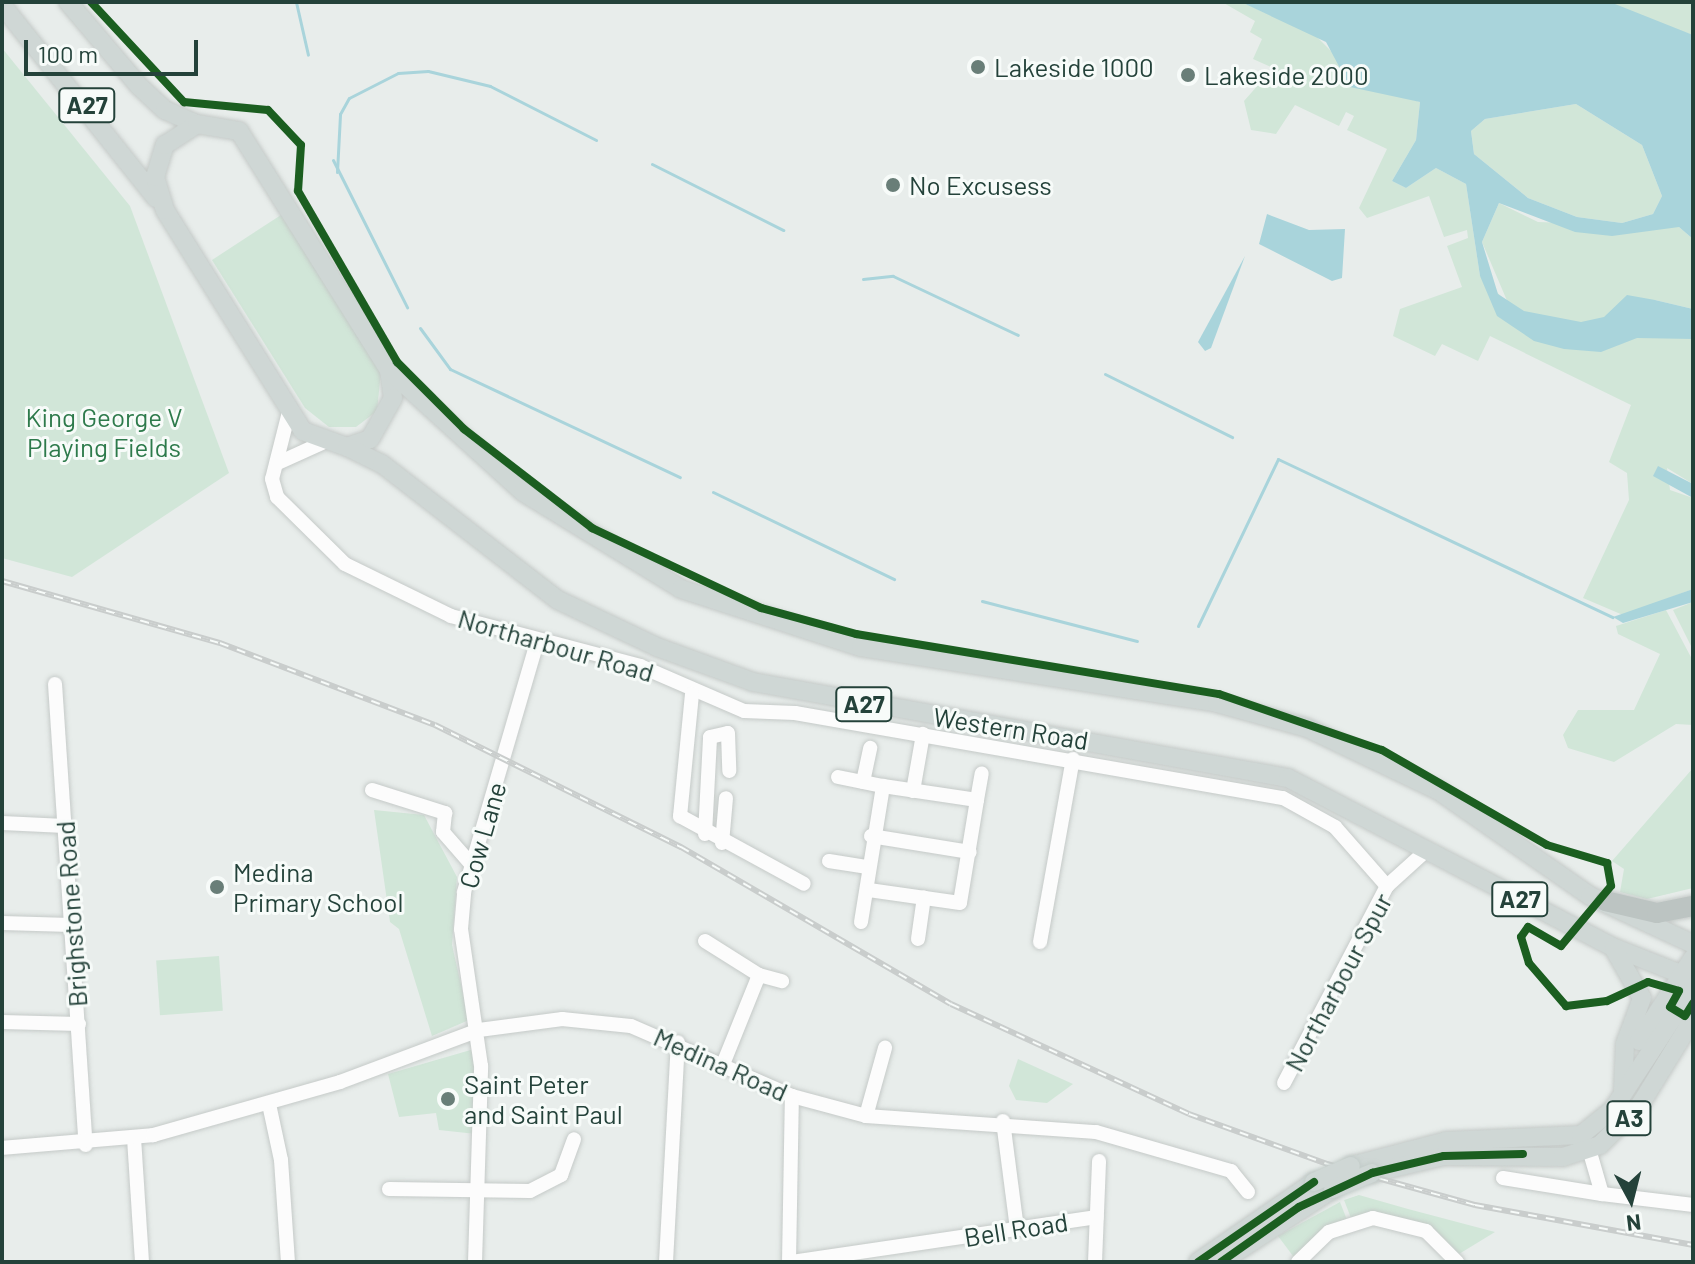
<!DOCTYPE html>
<style>
body{margin:0}
#map{position:relative;width:1695px;height:1264px;overflow:hidden;background:#e8edeb;font-family:Barlow,sans-serif}
div>[style]{position:absolute}
[style*='--x']{left:calc(var(--x)*1px);top:calc(var(--y)*1px);width:calc(var(--w)*1px);rotate:calc(var(--a)*1deg)}
.green>*{inset:0;background:#d1e6d8;transform-origin:0 0}
.water>*{inset:0;background:#a9d4db}
.stream>*{height:3px;margin:-1.5px;padding:0 1.5px;transform-origin:1.5px;border-radius:1.5px;background:#a9d4db}
.roads{filter:drop-shadow(0 0 2px #c5cac8) drop-shadow(0 0 2px #c5cac8)}
.minor>*{height:14px;margin:-7px;padding:0 7px;transform-origin:7px;border-radius:7px;background:#fcfcfc}
.major>*{height:18px;margin:-9px;padding:0 9px;transform-origin:9px;border-radius:9px;background:#cfd7d5}
.highway>*{height:20px;margin:-10px;padding:0 10px;transform-origin:10px;border-radius:10px;background:#bcc4c2}
.rail>*{height:6px;margin-top:-3px;transform-origin:0;background:repeating-linear-gradient(90deg,#f7fbf9 0 9px,#c9cdcc 0 18px);box-sizing:border-box;border-block:2px solid #c9cdcc}
.bridges{filter:drop-shadow(0 0 2px #c3ccc9) drop-shadow(0 0 2px #c3ccc9)}
.major-bridge>*{height:18px;margin:-9px;padding:0 9px;transform-origin:9px;border-radius:9px;background:#cfd7d5}
.cycleway>*{height:8px;margin:-4px;padding:0 4px;transform-origin:4px;border-radius:4px;background:#1b5e20}
.dots>*{width:22px;height:22px;translate:-50% -50%;box-sizing:border-box;border:4px solid #f7fbf9;border-radius:50%}
span{translate:-50% -50%;white-space:nowrap;text-align:center;line-height:1.15;-webkit-text-stroke:6px #f7fbf9;paint-order:stroke}
.shield-label span{padding:2px 6px;background:#f7fbf9;border:2px solid;border-radius:6px;-webkit-text-stroke-width:0}
.shield-label{font-size:24px;color:#24423a;font-weight:700}
.poi-label{font-size:26px;color:#24423a}
.left{translate:0 -50%;text-align:left}
.park-label{font-size:26px;color:#2d7a4b}
.street-label{font-size:26px;color:#24423a}
.frame{position:absolute;inset:0;border:4px solid #24423a;pointer-events:none}
.north{position:absolute;left:1591px;top:1160px;width:80px;height:80px;-webkit-text-stroke:6px #f7fbf9;paint-order:stroke;rotate:173deg;font-size:22px;font-weight:700;line-height:32px;text-align:center;color:#24423a}
.north::after{content:'';display:block;margin:auto;width:28px;height:36px;background:#24423a;clip-path:polygon(50% 0,100% 100%,50% 72%,0 100%)}
.scale{position:absolute;left:24px;top:40px;width:174px;height:36px;box-sizing:border-box;border:4px solid #24423a;border-top:0;padding-left:10px;font-size:24px;line-height:28px;white-space:nowrap;color:#24423a;-webkit-text-stroke:6px #f7fbf9;paint-order:stroke}
</style>
<div id="map">
<div class="green">
<i style="clip-path:polygon(1222px 2px,1241px 2px,1315px 35px,1338px 58px,1344px 80px,1420px 102px,1416px 140px,1392px 181px,1406px 188px,1436px 168px,1466px 184px,1480px 276px,1508px 303px,1482px 242px,1499px 203px,1538px 222px,1679px 227px,1693px 239px,1693px 309px,1655px 300px,1693px 327px,1693px 484px,1667px 468px,1670px 490px,1693px 498px,1693px 589px,1623px 615px,1583px 598px,1629px 500px,1627px 473px,1609px 462px,1631px 405px,1490px 336px,1478px 361px,1442px 344px,1435px 356px,1393px 336px,1400px 309px,1462px 287px,1447px 246px,1468px 238px,1467px 230px,1444px 237px,1429px 196px,1367px 218px,1359px 208px,1387px 149px,1347px 130px,1354px 116px,1346px 112px,1339px 126px,1295px 105px,1276px 134px,1251px 130px,1244px 101px,1273px 68px,1253px 59px,1262px 39px,1250px 32px,1255px 21px)"></i>
<i style="clip-path:polygon(1610px 2px,1693px 2px,1693px 35px,1647px 20px)"></i>
<i style="clip-path:polygon(2px 48px,130px 206px,229px 473px,72px 577px,2px 558px)"></i>
<i style="clip-path:polygon(1576px 104px,1642px 145px,1662px 196px,1653px 214px,1622px 223px,1577px 217px,1528px 198px,1474px 154px,1471px 131px,1485px 119px)"></i>
<i style="clip-path:polygon(281px 215px,381px 371px,377px 411px,356px 427px,329px 427px,305px 408px,212px 260px)"></i>
<i style="clip-path:polygon(1693px 602px,1693px 650px,1673px 610px)"></i>
<i style="clip-path:polygon(1666px 610px,1693px 661px,1693px 725px,1676px 724px,1614px 762px,1568px 748px,1563px 735px,1578px 710px,1634px 710px,1660px 654px,1618px 634px,1616px 626px)"></i>
<i style="clip-path:polygon(1693px 768px,1693px 888px,1647px 899px,1620px 892px,1624px 869px,1612px 861px)"></i>
<i style="clip-path:polygon(374px 810px,424px 815px,457px 877px,452px 945px,469px 1020px,432px 1036px,399px 929px,390px 922px)"></i>
<i style="left:219px;top:956px;width:55px;height:63px;rotate:86deg"></i>
<i style="clip-path:polygon(474px 1049px,476px 1134px,439px 1130px,436px 1113px,399px 1117px,388px 1074px)"></i>
<i style="clip-path:polygon(1018px 1059px,1073px 1084px,1047px 1103px,1016px 1100px,1009px 1086px)"></i>
<i style="clip-path:polygon(1359px 1195px,1408px 1209px,1495px 1232px,1459px 1254px,1417px 1222px,1351px 1218px,1344px 1200px)"></i>
<i style="clip-path:polygon(1340px 1202px,1347px 1220px,1296px 1260px,1278px 1236px)"></i>
</div>
<div class="water">
<i style="clip-path:polygon(evenodd,1241px 2px,1610px 2px,1693px 35px,1693px 239px,1679px 227px,1612px 236px,1575px 232px,1499px 203px,1482px 242px,1498px 294px,1524px 311px,1581px 322px,1604px 317px,1627px 295px,1655px 300px,1693px 309px,1693px 339px,1637px 338px,1601px 352px,1564px 349px,1534px 341px,1497px 316px,1480px 276px,1466px 184px,1436px 168px,1406px 188px,1392px 181px,1416px 140px,1420px 102px,1350px 87px,1326px 42px,1241px 2px,1576px 104px,1642px 145px,1662px 196px,1653px 214px,1622px 223px,1577px 217px,1528px 198px,1474px 154px,1471px 131px,1485px 119px,1576px 104px)"></i>
<i style="clip-path:polygon(1267px 214px,1309px 230px,1345px 229px,1342px 278px,1332px 281px,1259px 244px)"></i>
<i style="clip-path:polygon(1245px 256px,1211px 348px,1205px 351px,1198px 342px)"></i>
<i style="clip-path:polygon(1658px 466px,1693px 484px,1693px 498px,1653px 476px)"></i>
<i style="clip-path:polygon(1693px 589px,1693px 602px,1623px 623px,1613px 617px)"></i>
</div>
<div class="stream">
<i style="--x:296;--y:2;--w:54;--a:77.2"></i>
<i style="--x:333;--y:160;--w:165;--a:63.3"></i>
<i style="--x:652;--y:164;--w:147;--a:26.7"></i>
<i style="--x:337;--y:172;--w:58;--a:-87"></i>
<i style="--x:340;--y:114;--w:18;--a:-61"></i>
<i style="--x:349;--y:98;--w:55;--a:-27"></i>
<i style="--x:398;--y:73;--w:30;--a:-4"></i>
<i style="--x:428;--y:71;--w:64;--a:13.6"></i>
<i style="--x:490;--y:86;--w:119;--a:27"></i>
<i style="--x:863;--y:279;--w:30;--a:-6"></i>
<i style="--x:893;--y:276;--w:138;--a:25.3"></i>
<i style="--x:420;--y:328;--w:51;--a:53.8"></i>
<i style="--x:450;--y:369;--w:254;--a:25.2"></i>
<i style="--x:1105;--y:374;--w:142;--a:26.4"></i>
<i style="--x:713;--y:492;--w:201;--a:25.7"></i>
<i style="--x:982;--y:601;--w:160;--a:14.5"></i>
<i style="--x:1198;--y:626;--w:185;--a:-64.4"></i>
<i style="--x:1278;--y:459;--w:370;--a:25.3"></i>
</div>
<div class="roads">
<div class="minor">
<i style="--x:289;--y:412;--w:69;--a:104.2"></i>
<i style="--x:272;--y:479;--w:19;--a:74"></i>
<i style="--x:277;--y:497;--w:95;--a:44.6"></i>
<i style="--x:345;--y:564;--w:118;--a:26.1"></i>
<i style="--x:451;--y:616;--w:196;--a:14.8"></i>
<i style="--x:640;--y:666;--w:113;--a:23.4"></i>
<i style="--x:744;--y:711;--w:51;--a:2.2"></i>
<i style="--x:795;--y:713;--w:495;--a:9.9"></i>
<i style="--x:1283;--y:798;--w:60;--a:29.1"></i>
<i style="--x:1335;--y:827;--w:79;--a:48.6"></i>
<i style="--x:278;--y:463;--w:48;--a:-24.4"></i>
<i style="--x:55;--y:684;--w:462;--a:86.2"></i>
<i style="--x:692;--y:694;--w:123;--a:95.6"></i>
<i style="--x:680;--y:816;--w:141;--a:28.7"></i>
<i style="--x:838;--y:777;--w:46;--a:11.3"></i>
<i style="--x:863;--y:782;--w:35;--a:-78"></i>
<i style="--x:372;--y:790;--w:77;--a:17.5"></i>
<i style="--x:445;--y:813;--w:19;--a:96"></i>
<i style="--x:443;--y:832;--w:43;--a:48.8"></i>
<i style="--x:913;--y:791;--w:58;--a:-80"></i>
<i style="--x:977;--y:800;--w:27;--a:-80"></i>
<i style="--x:2;--y:823;--w:63;--a:2.7"></i>
<i style="--x:705;--y:834;--w:97;--a:-87"></i>
<i style="--x:710;--y:737;--w:18;--a:-13"></i>
<i style="--x:728;--y:733;--w:38;--a:88"></i>
<i style="--x:871;--y:836;--w:100;--a:9.2"></i>
<i style="--x:722;--y:843;--w:45;--a:-84.9"></i>
<i style="--x:829;--y:861;--w:36;--a:9"></i>
<i style="--x:861;--y:922;--w:138;--a:-80.8"></i>
<i style="--x:883;--y:786;--w:95;--a:8.5"></i>
<i style="--x:977;--y:800;--w:104;--a:99.4"></i>
<i style="--x:960;--y:903;--w:92;--a:-171.9"></i>
<i style="--x:2;--y:923;--w:69;--a:1.7"></i>
<i style="--x:918;--y:939;--w:42;--a:-81.9"></i>
<i style="--x:705;--y:941;--w:64;--a:32.2"></i>
<i style="--x:759;--y:975;--w:96;--a:112"></i>
<i style="--x:1040;--y:942;--w:186;--a:-79.8"></i>
<i style="--x:759;--y:975;--w:24;--a:15"></i>
<i style="--x:2;--y:1022;--w:77;--a:1.5"></i>
<i style="--x:1284;--y:1083;--w:222;--a:-62.4"></i>
<i style="--x:1387;--y:886;--w:55;--a:-42.1"></i>
<i style="--x:269;--y:1104;--w:57;--a:77.9"></i>
<i style="--x:281;--y:1160;--w:102;--a:86.1"></i>
<i style="--x:866;--y:1116;--w:71;--a:-74.4"></i>
<i style="--x:1003;--y:1121;--w:109;--a:82.6"></i>
<i style="--x:134;--y:1138;--w:124;--a:86.3"></i>
<i style="--x:2;--y:1148;--w:152;--a:-4.9"></i>
<i style="--x:153;--y:1135;--w:194;--a:-15.8"></i>
<i style="--x:340;--y:1082;--w:148;--a:-20.5"></i>
<i style="--x:479;--y:1030;--w:84;--a:-7.5"></i>
<i style="--x:562;--y:1019;--w:69;--a:5.8"></i>
<i style="--x:631;--y:1026;--w:176;--a:23.5"></i>
<i style="--x:792;--y:1096;--w:77;--a:15.1"></i>
<i style="--x:866;--y:1116;--w:231;--a:4"></i>
<i style="--x:1096;--y:1132;--w:141;--a:16.1"></i>
<i style="--x:1231;--y:1171;--w:27;--a:51"></i>
<i style="--x:1589;--y:1149;--w:47;--a:73.9"></i>
<i style="--x:1602;--y:1194;--w:92;--a:6.9"></i>
<i style="--x:1503;--y:1178;--w:100;--a:9.2"></i>
<i style="--x:389;--y:1189;--w:141;--a:0.8"></i>
<i style="--x:530;--y:1191;--w:35;--a:-27"></i>
<i style="--x:561;--y:1175;--w:38;--a:-70"></i>
<i style="--x:475;--y:1262;--w:196;--a:-88.2"></i>
<i style="--x:481;--y:1066;--w:138;--a:-98.3"></i>
<i style="--x:461;--y:929;--w:37;--a:-85"></i>
<i style="--x:464;--y:892;--w:259;--a:-73.7"></i>
<i style="--x:666;--y:1262;--w:220;--a:-86.9"></i>
<i style="--x:789;--y:1262;--w:166;--a:-89"></i>
<i style="--x:792;--y:1262;--w:308;--a:-8.4"></i>
<i style="--x:1095;--y:1262;--w:101;--a:-87.7"></i>
<i style="--x:1298;--y:1262;--w:43;--a:-44.1"></i>
<i style="--x:1329;--y:1232;--w:46;--a:-17.7"></i>
<i style="--x:1373;--y:1218;--w:55;--a:13.8"></i>
<i style="--x:1426;--y:1231;--w:44;--a:45"></i>
</div>
<div class="major">
<i style="--x:68;--y:2;--w:110;--a:49.8"></i>
<i style="--x:139;--y:86;--w:35;--a:43"></i>
<i style="--x:165;--y:110;--w:35;--a:24"></i>
<i style="--x:2;--y:5;--w:247;--a:51.4"></i>
<i style="--x:389;--y:370;--w:28;--a:82"></i>
<i style="--x:393;--y:398;--w:47;--a:119.3"></i>
<i style="--x:370;--y:439;--w:24;--a:161"></i>
<i style="--x:347;--y:447;--w:47;--a:-160"></i>
<i style="--x:303;--y:431;--w:261;--a:-122"></i>
<i style="--x:165;--y:210;--w:34;--a:-107"></i>
<i style="--x:155;--y:177;--w:34;--a:-73"></i>
<i style="--x:165;--y:145;--w:38;--a:-33"></i>
<i style="--x:197;--y:124;--w:43;--a:9.5"></i>
<i style="--x:239;--y:131;--w:282;--a:57.9"></i>
<i style="--x:389;--y:370;--w:181;--a:42.3"></i>
<i style="--x:523;--y:492;--w:185;--a:31.5"></i>
<i style="--x:681;--y:589;--w:189;--a:17.9"></i>
<i style="--x:861;--y:647;--w:360;--a:8.9"></i>
<i style="--x:1217;--y:703;--w:93;--a:15.5"></i>
<i style="--x:1307;--y:728;--w:146;--a:25.5"></i>
<i style="--x:1439;--y:791;--w:184;--a:34.8"></i>
<i style="--x:1590;--y:896;--w:114;--a:25"></i>
<i style="--x:347;--y:447;--w:39;--a:26"></i>
<i style="--x:382;--y:464;--w:222;--a:37.7"></i>
<i style="--x:558;--y:600;--w:110;--a:25.4"></i>
<i style="--x:657;--y:647;--w:102;--a:20"></i>
<i style="--x:753;--y:682;--w:544;--a:10.17"></i>
<i style="--x:1288;--y:778;--w:366;--a:27.5"></i>
<i style="--x:1613;--y:947;--w:86;--a:21.8"></i>
<i style="--x:1614;--y:949;--w:56;--a:60.3"></i>
<i style="--x:1642;--y:998;--w:49;--a:110.3"></i>
<i style="--x:1625;--y:1044;--w:46;--a:92.5"></i>
<i style="--x:1639;--y:1041;--w:99;--a:-57"></i>
<i style="--x:1351;--y:1166;--w:98;--a:-14.7"></i>
<i style="--x:1446;--y:1141;--w:135;--a:-2.5"></i>
<i style="--x:1581;--y:1135;--w:41;--a:-39.1"></i>
<i style="--x:1613;--y:1109;--w:146;--a:-56.7"></i>
<i style="--x:1372;--y:1173;--w:74;--a:-13.3"></i>
<i style="--x:1444;--y:1156;--w:119;--a:0.5"></i>
<i style="--x:1563;--y:1157;--w:39;--a:-18"></i>
<i style="--x:1600;--y:1145;--w:57;--a:-45"></i>
<i style="--x:1640;--y:1105;--w:101;--a:-58.4"></i>
<i style="--x:1198;--y:1262;--w:141;--a:-34.6"></i>
<i style="--x:1221;--y:1262;--w:134;--a:-33.1"></i>
</div>
<div class="highway">
<i style="--x:1605;--y:901;--w:53;--a:13"></i>
<i style="--x:1657;--y:913;--w:37;--a:-11"></i>
</div>
</div>
<div class="rail">
<i style="--x:2;--y:581;--w:227;--a:15.9"></i>
<i style="--x:220;--y:643;--w:230;--a:20.9"></i>
<i style="--x:435;--y:725;--w:275;--a:26.4"></i>
<i style="--x:681;--y:847;--w:312;--a:30.2"></i>
<i style="--x:951;--y:1004;--w:262;--a:24.8"></i>
<i style="--x:1189;--y:1114;--w:147;--a:19.9"></i>
<i style="--x:1327;--y:1164;--w:154;--a:15.5"></i>
<i style="--x:1475;--y:1205;--w:222;--a:10.4"></i>
</div>
<div class="bridges">
<div class="major-bridge">
<i style="--x:1314;--y:1182;--w:40;--a:-23.4"></i>
<i style="--x:1333;--y:1189;--w:42;--a:-22.3"></i>
</div>
</div>
<div class="cycleway">
<i style="--x:91;--y:2;--w:137;--a:47.1"></i>
<i style="--x:184;--y:102;--w:84;--a:5.4"></i>
<i style="--x:268;--y:110;--w:48;--a:46.7"></i>
<i style="--x:301;--y:145;--w:46;--a:93.7"></i>
<i style="--x:298;--y:191;--w:198;--a:59.9"></i>
<i style="--x:397;--y:362;--w:95;--a:45"></i>
<i style="--x:464;--y:429;--w:162;--a:37.7"></i>
<i style="--x:592;--y:528;--w:187;--a:25.3"></i>
<i style="--x:761;--y:608;--w:98;--a:15.3"></i>
<i style="--x:856;--y:634;--w:368;--a:9.4"></i>
<i style="--x:1219;--y:694;--w:172;--a:19"></i>
<i style="--x:1382;--y:750;--w:190;--a:29.9"></i>
<i style="--x:1547;--y:845;--w:63;--a:16.7"></i>
<i style="--x:1607;--y:863;--w:23;--a:80"></i>
<i style="--x:1611;--y:886;--w:78;--a:129.8"></i>
<i style="--x:1561;--y:946;--w:38;--a:-150"></i>
<i style="--x:1528;--y:927;--w:12;--a:125"></i>
<i style="--x:1521;--y:937;--w:27;--a:73"></i>
<i style="--x:1529;--y:963;--w:57;--a:49.3"></i>
<i style="--x:1566;--y:1006;--w:41;--a:-7"></i>
<i style="--x:1607;--y:1001;--w:45;--a:-24.9"></i>
<i style="--x:1648;--y:982;--w:32;--a:16"></i>
<i style="--x:1679;--y:991;--w:18;--a:119"></i>
<i style="--x:1670;--y:1007;--w:17;--a:31"></i>
<i style="--x:1685;--y:1016;--w:15;--a:-58"></i>
<i style="--x:1198;--y:1262;--w:141;--a:-34.6"></i>
<i style="--x:1221;--y:1262;--w:95;--a:-35.2"></i>
<i style="--x:1299;--y:1207;--w:81;--a:-25"></i>
<i style="--x:1372;--y:1173;--w:74;--a:-13.3"></i>
<i style="--x:1444;--y:1156;--w:79;--a:-1.5"></i>
</div>
<div class="dots">
<i style="left:978px;top:67px;background:#697e78"></i>
<i style="left:1188px;top:75px;background:#697e78"></i>
<i style="left:893px;top:185px;background:#697e78"></i>
<i style="left:217px;top:887px;background:#697e78"></i>
<i style="left:448px;top:1099px;background:#697e78"></i>
</div>
<div class="shield-label">
<span style="left:87px;top:105px">A27</span>
<span style="left:864px;top:704px">A27</span>
<span style="left:1520px;top:899px">A27</span>
<span style="left:1629px;top:1118px">A3</span>
</div>
<div class="poi-label">
<span class="left" style="left:994px;top:67px">Lakeside 1000</span>
<span class="left" style="left:1204px;top:75px">Lakeside 2000</span>
<span class="left" style="left:909px;top:185px">No Excusess</span>
<span class="left" style="left:233px;top:887px">Medina<br>Primary School</span>
<span class="left" style="left:464px;top:1099px">Saint Peter<br>and Saint Paul</span>
</div>
<div class="park-label">
<span style="left:104px;top:432px">King George V<br>Playing Fields</span>
</div>
<div class="street-label">
<span style="left:556px;top:645px;rotate:16deg">Northarbour Road</span>
<span style="left:1011px;top:728px;rotate:9deg">Western Road</span>
<span style="left:482px;top:835px;rotate:-74deg">Cow Lane</span>
<span style="left:71px;top:914px;rotate:-94deg">Brighstone Road</span>
<span style="left:1338px;top:982px;rotate:-62deg">Northarbour Spur</span>
<span style="left:721px;top:1064px;rotate:24deg">Medina Road</span>
<span style="left:1016px;top:1229px;rotate:-9deg">Bell Road</span>
</div>
<div class="frame"></div>
<div class="north">N</div>
<div class="scale">100 m</div>
</div>
